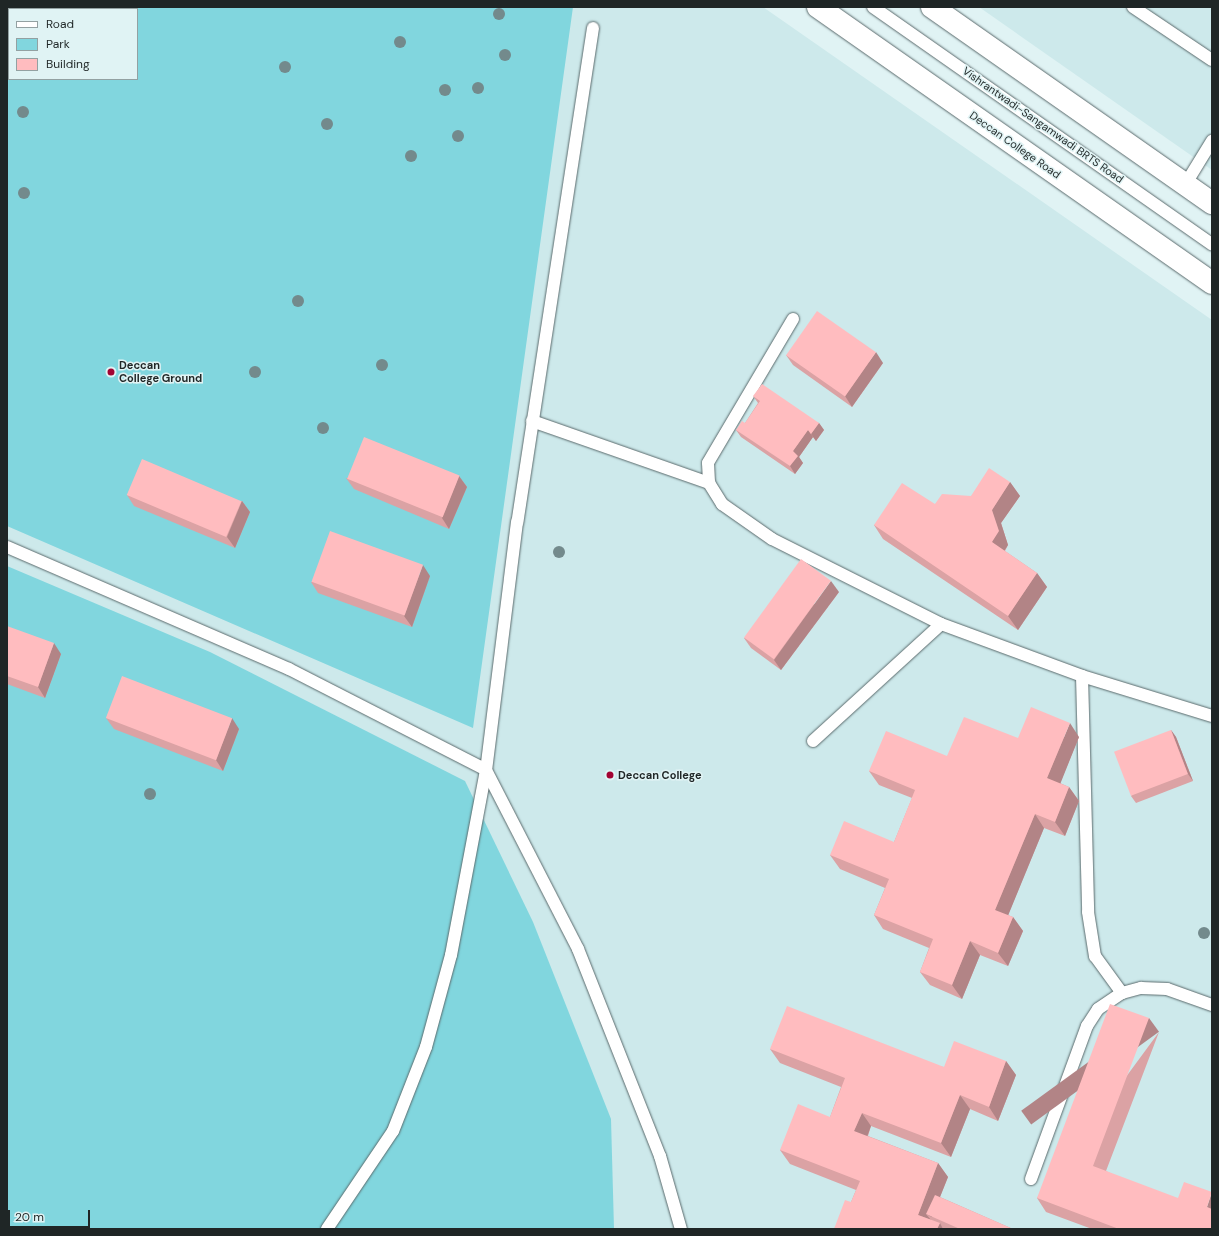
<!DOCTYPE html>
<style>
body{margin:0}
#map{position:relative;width:1219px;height:1236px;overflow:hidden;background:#e0f3f4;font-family:"DM Sans",sans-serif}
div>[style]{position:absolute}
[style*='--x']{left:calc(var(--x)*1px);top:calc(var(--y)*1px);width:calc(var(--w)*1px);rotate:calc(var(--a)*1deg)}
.built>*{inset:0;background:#cde9eb}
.green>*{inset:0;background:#81d6de}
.roads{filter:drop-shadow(0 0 1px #5a6a6c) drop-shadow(0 0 1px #5a6a6c)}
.lane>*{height:12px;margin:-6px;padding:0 6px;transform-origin:6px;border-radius:6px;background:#fff}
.primary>*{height:22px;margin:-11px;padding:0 11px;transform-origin:11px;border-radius:11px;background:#fff}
.trees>*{width:12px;height:12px;margin:-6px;border-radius:50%;background:#738a8c}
.wall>*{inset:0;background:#dba2a4}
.shaded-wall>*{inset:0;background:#b28486;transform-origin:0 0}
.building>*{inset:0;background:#ffbcbf;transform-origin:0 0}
.dots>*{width:11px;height:11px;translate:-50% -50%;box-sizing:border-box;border:2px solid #e0f3f4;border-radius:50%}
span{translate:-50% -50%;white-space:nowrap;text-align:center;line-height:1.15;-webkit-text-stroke:3px #e0f3f4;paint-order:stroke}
.street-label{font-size:11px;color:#1f2626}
.poi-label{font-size:11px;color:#1f2626;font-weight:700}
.left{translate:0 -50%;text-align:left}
.frame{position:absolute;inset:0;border:8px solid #1f2626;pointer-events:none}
.legend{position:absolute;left:8px;top:8px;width:130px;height:72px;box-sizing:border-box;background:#e0f3f4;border:1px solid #93a1a2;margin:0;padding:5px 7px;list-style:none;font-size:12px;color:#1f2626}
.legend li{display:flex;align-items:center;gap:8px;height:20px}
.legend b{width:20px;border:1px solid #93a1a2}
.scale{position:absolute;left:8px;top:1210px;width:82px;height:18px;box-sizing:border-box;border:2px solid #1f2626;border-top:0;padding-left:5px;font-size:12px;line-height:14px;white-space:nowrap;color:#1f2626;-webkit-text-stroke:3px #e0f3f4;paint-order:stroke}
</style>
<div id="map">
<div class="built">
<i style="clip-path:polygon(evenodd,7px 7px,763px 7px,1212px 320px,1212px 1229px,7px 1229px,7px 7px,9px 9px,137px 9px,137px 79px,9px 79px,9px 9px)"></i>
<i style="clip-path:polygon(979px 7px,1212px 7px,1212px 170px)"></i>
</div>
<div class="green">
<i style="clip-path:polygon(evenodd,7px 7px,573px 7px,473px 728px,7px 526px,7px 7px,9px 9px,137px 9px,137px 79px,9px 79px,9px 9px)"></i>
<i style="clip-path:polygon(7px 566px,210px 652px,465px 781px,533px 922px,611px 1119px,614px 1229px,7px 1229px)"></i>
</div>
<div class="roads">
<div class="lane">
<i style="--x:873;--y:7;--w:414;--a:35"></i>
<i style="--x:1133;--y:7;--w:95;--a:33.9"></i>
<i style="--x:593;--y:28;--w:500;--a:98.7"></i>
<i style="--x:517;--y:522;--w:250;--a:97.1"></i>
<i style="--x:486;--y:770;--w:201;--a:62.8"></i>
<i style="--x:578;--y:949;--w:223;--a:68.4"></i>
<i style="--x:660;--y:1156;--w:76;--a:74"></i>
<i style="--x:1185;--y:185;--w:52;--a:-58.5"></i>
<i style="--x:793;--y:319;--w:167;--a:120.6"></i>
<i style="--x:708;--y:463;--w:20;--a:87"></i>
<i style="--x:709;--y:483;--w:25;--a:58"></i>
<i style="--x:722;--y:504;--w:61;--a:35"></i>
<i style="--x:772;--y:539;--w:189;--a:26.7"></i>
<i style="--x:532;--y:421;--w:188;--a:19.3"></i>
<i style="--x:7;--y:547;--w:307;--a:23.4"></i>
<i style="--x:289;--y:669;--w:221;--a:27.1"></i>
<i style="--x:486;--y:770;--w:188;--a:100.7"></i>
<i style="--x:451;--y:955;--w:95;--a:105.2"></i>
<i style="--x:426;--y:1047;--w:90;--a:111.4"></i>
<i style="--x:393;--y:1131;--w:118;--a:124"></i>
<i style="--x:1082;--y:676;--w:236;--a:88.5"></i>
<i style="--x:1088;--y:912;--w:45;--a:81"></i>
<i style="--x:1095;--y:956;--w:46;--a:53.9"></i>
<i style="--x:813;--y:741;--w:173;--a:-42.4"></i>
<i style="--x:941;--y:624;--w:150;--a:20.2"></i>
<i style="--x:1082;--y:676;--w:136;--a:17.1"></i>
<i style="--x:1031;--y:1179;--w:163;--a:-69.9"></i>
<i style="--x:1087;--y:1026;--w:20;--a:-57"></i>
<i style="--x:1098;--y:1009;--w:29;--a:-34"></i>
<i style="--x:1122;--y:993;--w:20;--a:-15"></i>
<i style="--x:1141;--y:988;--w:26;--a:2"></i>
<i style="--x:1167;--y:989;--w:48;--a:19.6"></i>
</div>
<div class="primary">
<i style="--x:818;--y:7;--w:481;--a:35"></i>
<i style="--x:932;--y:7;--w:342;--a:35"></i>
</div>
</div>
<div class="trees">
<i style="left:499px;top:14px"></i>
<i style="left:400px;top:42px"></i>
<i style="left:505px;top:55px"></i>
<i style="left:285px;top:67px"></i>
<i style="left:478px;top:88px"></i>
<i style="left:445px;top:90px"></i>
<i style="left:23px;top:112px"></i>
<i style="left:327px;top:124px"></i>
<i style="left:458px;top:136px"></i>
<i style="left:411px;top:156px"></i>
<i style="left:24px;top:193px"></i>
<i style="left:298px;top:301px"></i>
<i style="left:382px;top:365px"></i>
<i style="left:255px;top:372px"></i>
<i style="left:323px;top:428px"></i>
<i style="left:559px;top:552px"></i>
<i style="left:150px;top:794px"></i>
<i style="left:1204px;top:933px"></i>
</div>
<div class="wall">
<i style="clip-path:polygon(786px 355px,883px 363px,852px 407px,793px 365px)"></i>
<i style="clip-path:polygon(753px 396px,819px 423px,824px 430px,816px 441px,813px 437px,799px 457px,803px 463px,795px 474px,741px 437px,736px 430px,745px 423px,758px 403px)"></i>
<i style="clip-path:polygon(459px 476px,467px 487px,449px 529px,354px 489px,346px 478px)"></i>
<i style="clip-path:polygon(1010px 482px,1020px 496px,1001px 523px,1008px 545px,1005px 551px,1037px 573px,1047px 587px,1018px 630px,883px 539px,874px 525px,935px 504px,971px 496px)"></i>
<i style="clip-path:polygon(127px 495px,242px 501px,250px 512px,235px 548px,134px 506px)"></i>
<i style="clip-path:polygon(430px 576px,412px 627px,318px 593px,311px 582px)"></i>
<i style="clip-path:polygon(839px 592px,781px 670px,751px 648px,744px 638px)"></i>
<i style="clip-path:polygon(7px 626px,61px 654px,45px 698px,7px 684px)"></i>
<i style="clip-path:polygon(106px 718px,239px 729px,223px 771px,114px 729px)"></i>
<i style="clip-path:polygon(1171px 730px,1176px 737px,1193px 781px,1136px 803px,1131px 796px)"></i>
<i style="clip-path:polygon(1079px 737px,1060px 783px,1069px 787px,1079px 801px,1065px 836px,1044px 828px,1008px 915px,1013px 917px,1023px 931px,1008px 966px,980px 955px,962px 999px,930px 985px,920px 972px,929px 948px,883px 929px,874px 915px,885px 888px,840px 869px,830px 855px,894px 842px,912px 798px,879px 785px,869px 771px,947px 756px,1018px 738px)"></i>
<i style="clip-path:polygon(1159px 1032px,1106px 1171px,1212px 1229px,1092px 1229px,1046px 1212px,1037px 1198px)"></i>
<i style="clip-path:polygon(770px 1049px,944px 1067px,1006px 1061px,1016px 1075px,998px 1121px,970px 1109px,951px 1157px,871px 1126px,868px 1136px,938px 1163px,948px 1177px,940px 1197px,1013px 1229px,834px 1229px,851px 1202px,856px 1190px,790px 1164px,780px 1150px,830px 1117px,841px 1087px,780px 1063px)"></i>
</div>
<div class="shaded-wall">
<i style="clip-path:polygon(876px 352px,883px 363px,852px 407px,845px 396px)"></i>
<i style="clip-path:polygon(819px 423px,824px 430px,816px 441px,811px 434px)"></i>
<i style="clip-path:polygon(808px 430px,813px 437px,799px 457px,803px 463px,795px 474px,790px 466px,793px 451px)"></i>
<i style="clip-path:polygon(459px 476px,467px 487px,449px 529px,442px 518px)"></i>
<i style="clip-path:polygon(1010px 482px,1020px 496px,1001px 523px,1008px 545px,1001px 556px,992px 542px,992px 510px)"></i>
<i style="clip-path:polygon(242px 501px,250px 512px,235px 548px,227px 537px)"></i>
<i style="clip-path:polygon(423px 565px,430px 576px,412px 627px,404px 616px)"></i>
<i style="clip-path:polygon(1037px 573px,1047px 587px,1018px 630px,1008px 616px)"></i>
<i style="clip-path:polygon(831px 581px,839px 592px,781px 670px,774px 660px)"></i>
<i style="clip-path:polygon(54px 643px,61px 654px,45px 698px,38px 687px)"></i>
<i style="clip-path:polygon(232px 718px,239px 729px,223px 771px,216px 760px)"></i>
<i style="clip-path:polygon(1070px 723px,1079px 737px,1057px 792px,1047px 778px)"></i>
<i style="clip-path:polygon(1171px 730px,1176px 737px,1193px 781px,1188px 774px)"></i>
<i style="clip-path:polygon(1069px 787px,1079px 801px,1065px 836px,1055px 822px)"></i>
<i style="clip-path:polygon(1035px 814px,1044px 828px,1005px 923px,995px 910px)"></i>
<i style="clip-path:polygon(1013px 917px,1023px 931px,1008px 966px,998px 953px)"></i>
<i style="clip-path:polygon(970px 941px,980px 955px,962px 999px,952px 985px)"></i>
<i style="left:1149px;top:1018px;width:17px;height:158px;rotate:54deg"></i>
<i style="clip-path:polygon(1006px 1061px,1016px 1075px,998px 1121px,989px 1107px)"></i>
<i style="clip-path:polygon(960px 1095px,970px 1109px,951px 1157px,941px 1143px)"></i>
<i style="clip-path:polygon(862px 1113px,871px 1126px,864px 1145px,854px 1131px)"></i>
<i style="clip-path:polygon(938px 1163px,948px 1177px,932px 1217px,926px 1214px,931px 1220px,918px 1215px)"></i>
<i style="clip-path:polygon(1212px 1192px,1212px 1215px,1207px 1207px)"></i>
<i style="clip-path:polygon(940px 1223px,943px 1229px,937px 1229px)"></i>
</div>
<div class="building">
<i style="left:817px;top:311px;width:72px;height:54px;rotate:35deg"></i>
<i style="clip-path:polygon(762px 384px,819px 423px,811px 434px,808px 430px,793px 451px,798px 456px,790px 466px,736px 430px,742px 421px,745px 423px,760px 401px,753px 396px)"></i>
<i style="left:364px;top:437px;width:103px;height:45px;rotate:22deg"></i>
<i style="left:142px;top:459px;width:108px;height:39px;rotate:23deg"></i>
<i style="clip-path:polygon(989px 468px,1010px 482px,992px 510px,999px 531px,992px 542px,1037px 573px,1008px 616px,874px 525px,902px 483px,935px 504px,942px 494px,971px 496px)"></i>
<i style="left:330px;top:531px;width:99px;height:54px;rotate:20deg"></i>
<i style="left:801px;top:559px;width:37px;height:97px;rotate:36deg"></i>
<i style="clip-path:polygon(7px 626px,54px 643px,38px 687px,7px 676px)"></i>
<i style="left:122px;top:676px;width:118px;height:45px;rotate:21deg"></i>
<i style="clip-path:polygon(1031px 707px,1070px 723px,1047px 778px,1069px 787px,1055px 822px,1035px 814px,995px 910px,1013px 917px,998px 953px,970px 941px,952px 985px,920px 972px,933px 939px,874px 915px,889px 879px,830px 855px,844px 821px,894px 842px,915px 790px,869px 771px,886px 731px,947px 756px,964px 717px,1018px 738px)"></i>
<i style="left:1171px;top:730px;width:47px;height:61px;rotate:69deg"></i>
<i style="clip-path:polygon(1110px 1004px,1149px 1018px,1093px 1166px,1178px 1198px,1184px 1182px,1212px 1192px,1207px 1207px,1212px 1209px,1212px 1229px,1119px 1229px,1037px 1198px)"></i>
<i style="clip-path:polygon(787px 1006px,944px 1067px,954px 1041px,1006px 1061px,989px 1107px,960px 1095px,941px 1143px,862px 1113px,854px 1131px,938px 1163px,918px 1215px,940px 1223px,937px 1229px,834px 1229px,845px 1200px,851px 1202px,860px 1181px,780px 1150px,798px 1104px,830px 1117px,845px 1078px,770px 1049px)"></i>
<i style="clip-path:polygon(935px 1195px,1013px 1229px,960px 1229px,926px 1214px)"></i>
</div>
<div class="dots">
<i style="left:111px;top:372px;background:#a20332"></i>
<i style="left:610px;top:775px;background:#a20332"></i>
</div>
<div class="street-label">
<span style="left:1043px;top:125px;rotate:35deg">Vishrantwadi-Sangamwadi BRTS Road</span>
<span style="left:1015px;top:145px;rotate:35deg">Deccan College Road</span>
</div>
<div class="poi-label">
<span class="left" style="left:119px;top:372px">Deccan<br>College Ground</span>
<span class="left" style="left:618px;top:775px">Deccan College</span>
</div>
<div class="frame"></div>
<ul class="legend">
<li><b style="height:5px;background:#fff"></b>Road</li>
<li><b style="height:11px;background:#81d6de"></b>Park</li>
<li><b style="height:11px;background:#ffbcbf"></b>Building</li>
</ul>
<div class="scale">20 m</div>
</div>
